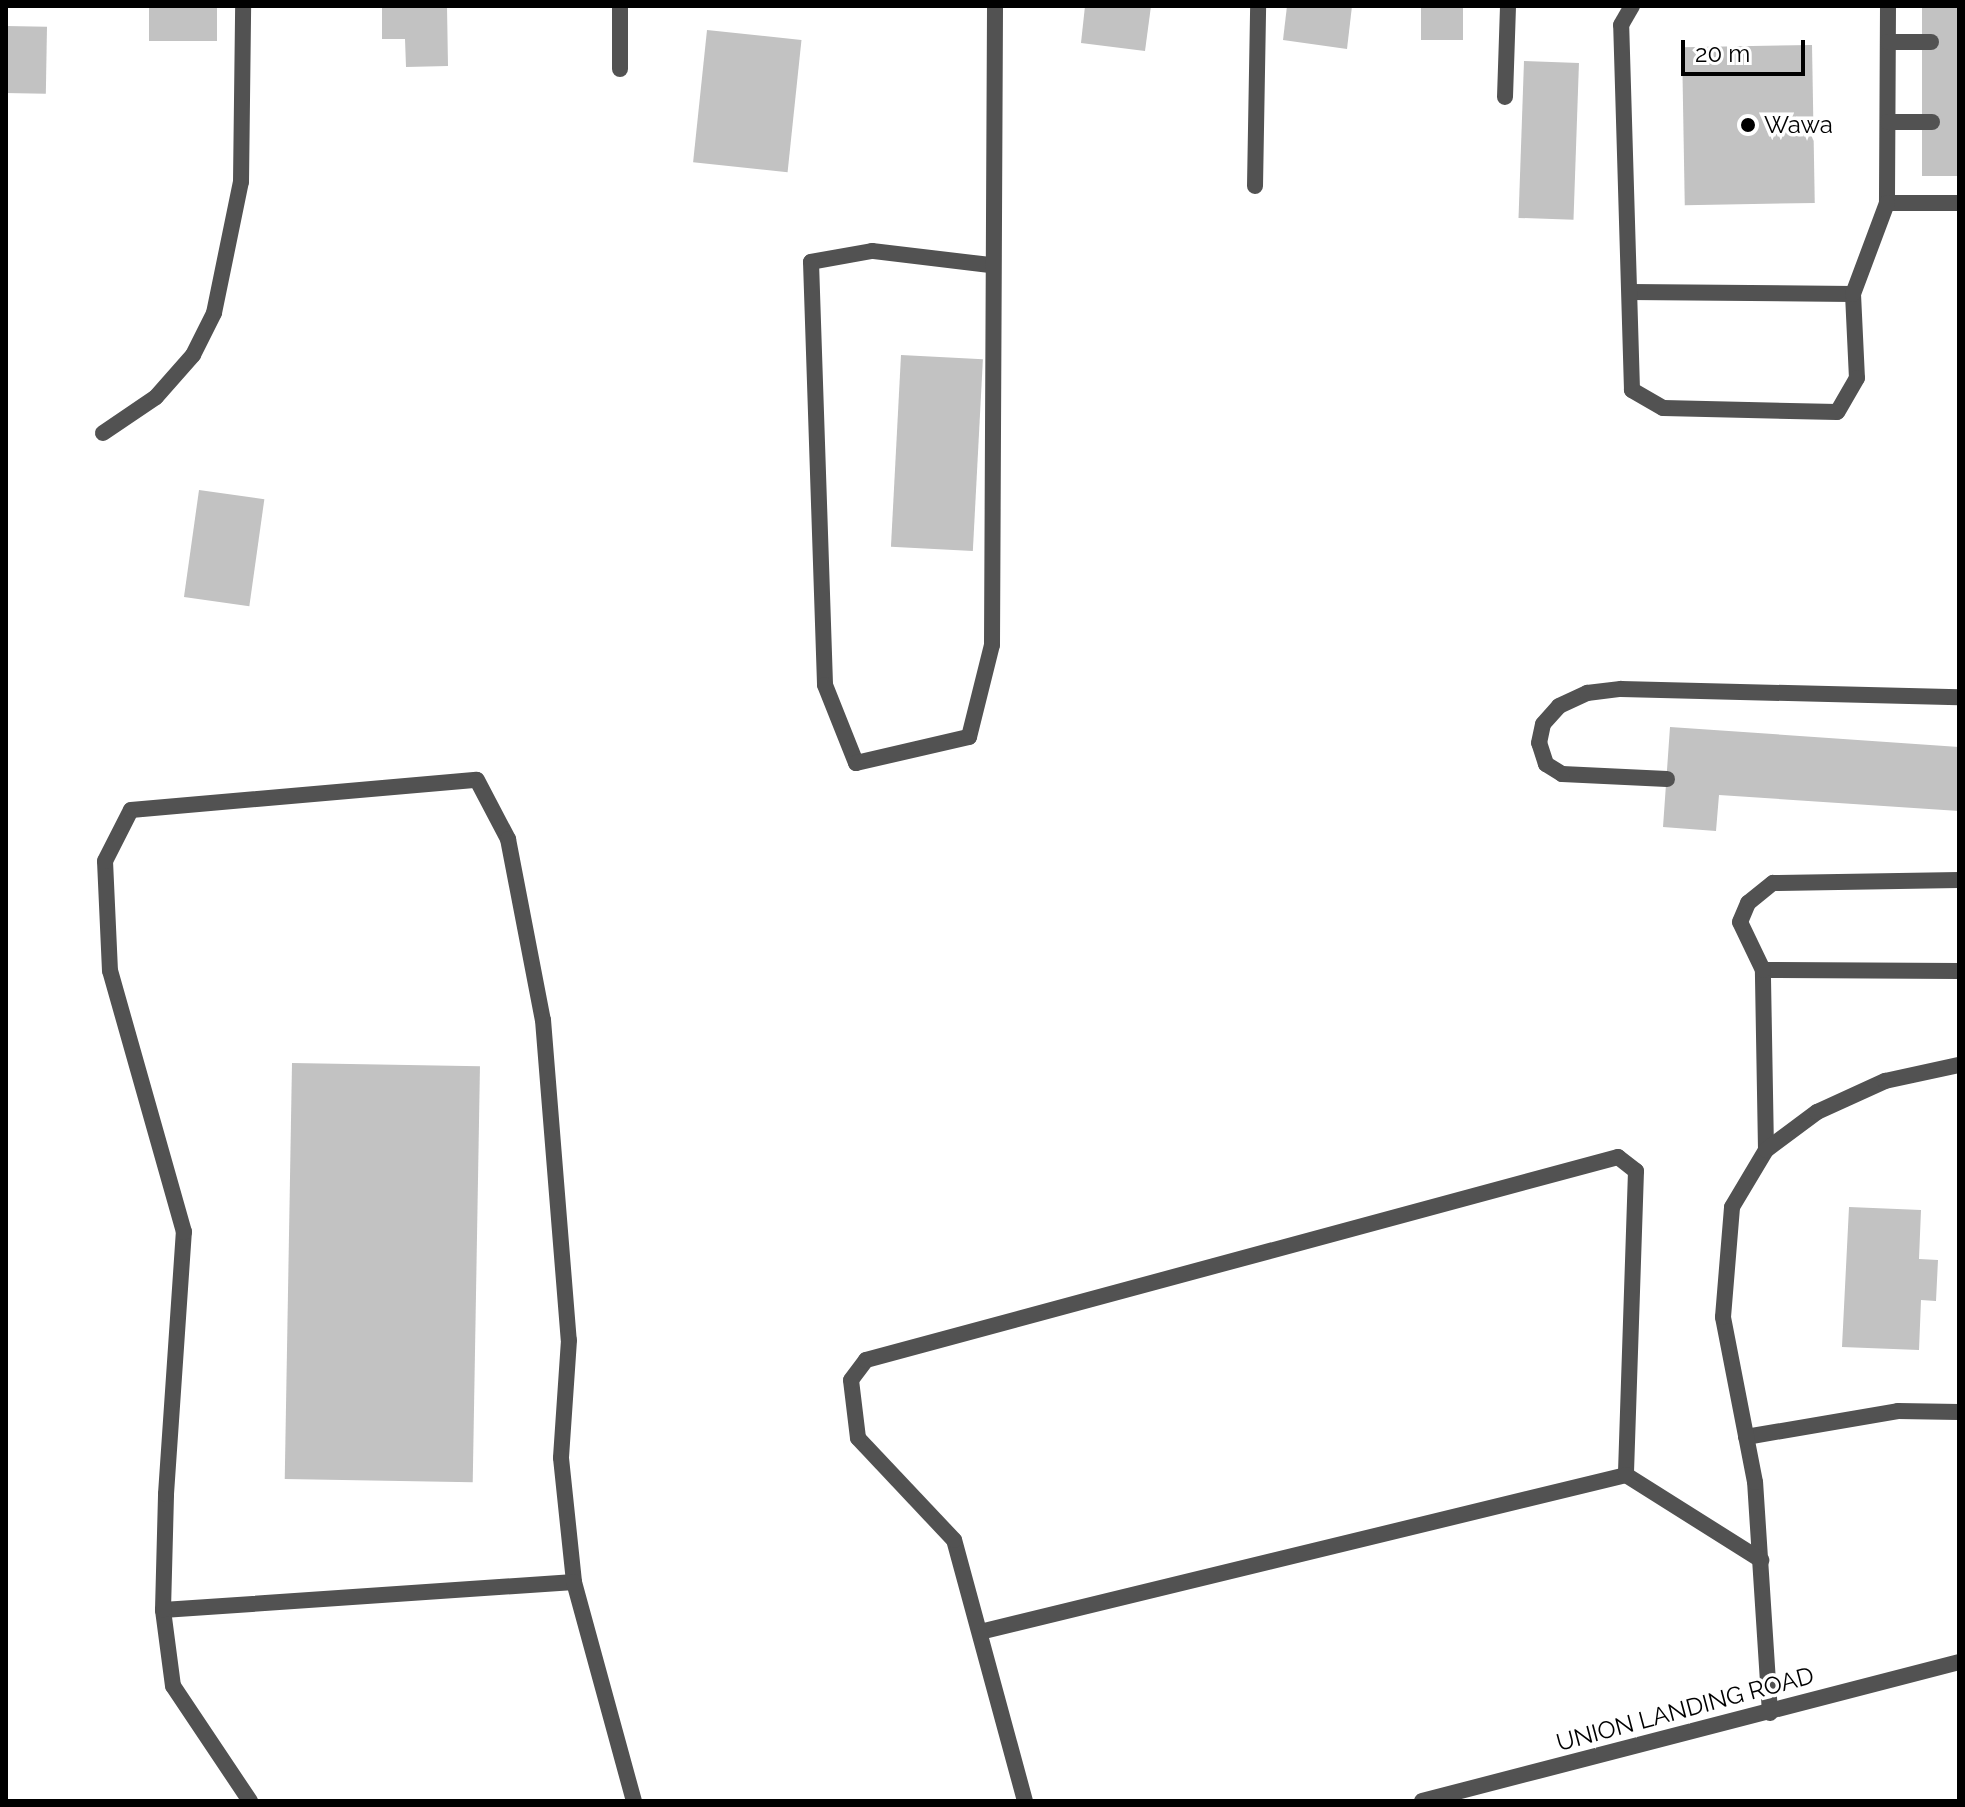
<!DOCTYPE html>
<style>
body{margin:0}
#map{position:relative;width:1965px;height:1807px;overflow:hidden;background:#fff;font-family:Raleway,sans-serif}
div>[style]{position:absolute}
[style*='--x']{left:calc(var(--x)*1px);top:calc(var(--y)*1px);width:calc(var(--w)*1px);rotate:calc(var(--a)*1deg)}
.building>*{inset:0;background:#c2c2c2;transform-origin:0 0}
.service>*{height:16px;margin:-8px;padding:0 8px;transform-origin:8px;border-radius:8px;background:#525252}
.minor>*{height:16px;margin:-8px;padding:0 8px;transform-origin:8px;border-radius:8px;background:#525252}
.dots>*{width:22px;height:22px;translate:-50% -50%;box-sizing:border-box;border:4px solid #fff;border-radius:50%}
span{translate:-50% -50%;white-space:nowrap;text-align:center;line-height:1.15;-webkit-text-stroke:7px #fff;paint-order:stroke}
.poi-label{font-size:24px;color:#000}
.left{translate:0 -50%;text-align:left}
.street-label{font-size:24px;color:#000}
.frame{position:absolute;inset:0;border:8px solid #000;pointer-events:none}
.scale{position:absolute;left:1681px;top:40px;width:124px;height:36px;box-sizing:border-box;border:4px solid #000;border-top:0;padding-left:10px;font-size:24px;line-height:28px;white-space:nowrap;color:#000;-webkit-text-stroke:6px #fff;paint-order:stroke}
</style>
<div id="map">
<div class="building">
<i style="left:149px;top:6px;width:68px;height:35px"></i>
<i style="clip-path:polygon(382px 6px,447px 6px,448px 66px,406px 67px,405px 39px,382px 39px)"></i>
<i style="clip-path:polygon(1085px 6px,1151px 6px,1145px 51px,1081px 43px)"></i>
<i style="clip-path:polygon(1287px 6px,1352px 6px,1347px 49px,1283px 40px)"></i>
<i style="left:1421px;top:6px;width:42px;height:34px"></i>
<i style="left:1922px;top:6px;width:37px;height:170px"></i>
<i style="left:6px;top:26px;width:41px;height:67px;rotate:1deg"></i>
<i style="left:707px;top:30px;width:95px;height:133px;rotate:6deg"></i>
<i style="left:1812px;top:45px;width:158px;height:130px;rotate:89deg"></i>
<i style="left:1524px;top:61px;width:55px;height:157px;rotate:2deg"></i>
<i style="left:901px;top:355px;width:82px;height:192px;rotate:3deg"></i>
<i style="left:199px;top:490px;width:66px;height:108px;rotate:8deg"></i>
<i style="clip-path:polygon(1670px 727px,1959px 747px,1959px 811px,1719px 795px,1716px 831px,1663px 827px)"></i>
<i style="left:292px;top:1063px;width:188px;height:416px;rotate:1deg"></i>
<i style="clip-path:polygon(1849px 1207px,1921px 1210px,1919px 1259px,1938px 1260px,1936px 1301px,1921px 1300px,1919px 1350px,1842px 1347px)"></i>
</div>
<div class="service">
<i style="--x:620;--y:6;--w:63;--a:90"></i>
<i style="--x:1888;--y:6;--w:197;--a:90.3"></i>
<i style="--x:1887;--y:203;--w:72;--a:0"></i>
<i style="--x:1888;--y:42;--w:43;--a:0"></i>
<i style="--x:1505;--y:97;--w:91;--a:-88.1"></i>
<i style="--x:1888;--y:122;--w:44;--a:0"></i>
<i style="--x:1255;--y:186;--w:180;--a:-89"></i>
<i style="--x:990;--y:265;--w:119;--a:-173.2"></i>
<i style="--x:872;--y:251;--w:62;--a:169.8"></i>
<i style="--x:811;--y:262;--w:423;--a:88.1"></i>
<i style="--x:825;--y:685;--w:84;--a:68.3"></i>
<i style="--x:856;--y:763;--w:116;--a:-13"></i>
<i style="--x:969;--y:737;--w:95;--a:-76"></i>
<i style="--x:992;--y:645;--w:639;--a:-89.73"></i>
<i style="--x:1630;--y:292;--w:223;--a:0.5"></i>
<i style="--x:1853;--y:294;--w:84;--a:87.3"></i>
<i style="--x:1857;--y:378;--w:39;--a:120"></i>
<i style="--x:1837;--y:412;--w:174;--a:-178.7"></i>
<i style="--x:1663;--y:408;--w:36;--a:-150"></i>
<i style="--x:1632;--y:390;--w:365;--a:-91.7"></i>
<i style="--x:1621;--y:25;--w:22;--a:-60"></i>
<i style="--x:1853;--y:294;--w:97;--a:-69.5"></i>
<i style="--x:103;--y:433;--w:64;--a:-34.2"></i>
<i style="--x:156;--y:397;--w:56;--a:-48.6"></i>
<i style="--x:193;--y:355;--w:47;--a:-63.4"></i>
<i style="--x:214;--y:313;--w:134;--a:-78.4"></i>
<i style="--x:241;--y:182;--w:176;--a:-89.3"></i>
<i style="--x:1667;--y:779;--w:105;--a:-177.3"></i>
<i style="--x:1562;--y:774;--w:19;--a:-148"></i>
<i style="--x:1546;--y:764;--w:22;--a:-108"></i>
<i style="--x:1539;--y:743;--w:19;--a:-78"></i>
<i style="--x:1543;--y:724;--w:24;--a:-48"></i>
<i style="--x:1559;--y:706;--w:31;--a:-25"></i>
<i style="--x:1587;--y:693;--w:34;--a:-7"></i>
<i style="--x:1621;--y:689;--w:338;--a:1.4"></i>
<i style="--x:1763;--y:970;--w:196;--a:0.3"></i>
<i style="--x:1766;--y:1150;--w:180;--a:-91"></i>
<i style="--x:1763;--y:970;--w:53;--a:-115.6"></i>
<i style="--x:1740;--y:922;--w:21;--a:-67"></i>
<i style="--x:1748;--y:903;--w:32;--a:-39"></i>
<i style="--x:1773;--y:883;--w:186;--a:-0.9"></i>
<i style="--x:1746;--y:1437;--w:154;--a:-9.7"></i>
<i style="--x:1898;--y:1411;--w:61;--a:0.9"></i>
<i style="--x:163;--y:1610;--w:412;--a:-3.9"></i>
<i style="--x:980;--y:1632;--w:665;--a:-13.66"></i>
<i style="--x:1770;--y:1713;--w:231;--a:-93.7"></i>
<i style="--x:1755;--y:1482;--w:168;--a:-101"></i>
<i style="--x:1723;--y:1317;--w:110;--a:-85.3"></i>
<i style="--x:1732;--y:1207;--w:66;--a:-59.2"></i>
<i style="--x:1766;--y:1150;--w:64;--a:-36.7"></i>
<i style="--x:1817;--y:1112;--w:75;--a:-24.5"></i>
<i style="--x:1885;--y:1081;--w:76;--a:-12.2"></i>
<i style="--x:250;--y:1801;--w:138;--a:-123.8"></i>
<i style="--x:173;--y:1686;--w:77;--a:-97.5"></i>
<i style="--x:163;--y:1610;--w:116;--a:-88.5"></i>
<i style="--x:166;--y:1494;--w:263;--a:-86.1"></i>
<i style="--x:184;--y:1232;--w:271;--a:-105.8"></i>
<i style="--x:110;--y:971;--w:110;--a:-92.6"></i>
<i style="--x:105;--y:861;--w:57;--a:-63"></i>
<i style="--x:131;--y:810;--w:347;--a:-5"></i>
<i style="--x:477;--y:780;--w:67;--a:62.3"></i>
<i style="--x:508;--y:839;--w:184;--a:79.1"></i>
<i style="--x:543;--y:1020;--w:321;--a:85.4"></i>
<i style="--x:569;--y:1340;--w:118;--a:93.9"></i>
<i style="--x:561;--y:1458;--w:125;--a:84"></i>
<i style="--x:574;--y:1582;--w:227;--a:74.7"></i>
<i style="--x:1025;--y:1801;--w:270;--a:-105.2"></i>
<i style="--x:954;--y:1540;--w:140;--a:-133.3"></i>
<i style="--x:858;--y:1438;--w:58;--a:-96.9"></i>
<i style="--x:851;--y:1380;--w:25;--a:-53"></i>
<i style="--x:866;--y:1360;--w:779;--a:-15.11"></i>
<i style="--x:1618;--y:1157;--w:23;--a:38"></i>
<i style="--x:1636;--y:1171;--w:304;--a:91.9"></i>
<i style="--x:1626;--y:1475;--w:160;--a:32.2"></i>
</div>
<div class="minor">
<i style="--x:1422;--y:1801;--w:555;--a:-14.51"></i>
</div>
<div class="dots">
<i style="left:1748px;top:125px;background:#000"></i>
</div>
<div class="poi-label">
<span class="left" style="left:1764px;top:125px">Wawa</span>
</div>
<div class="street-label">
<span style="left:1685px;top:1709px;rotate:-15deg">UNION LANDING ROAD</span>
</div>
<div class="frame"></div>
<div class="scale">20 m</div>
</div>
